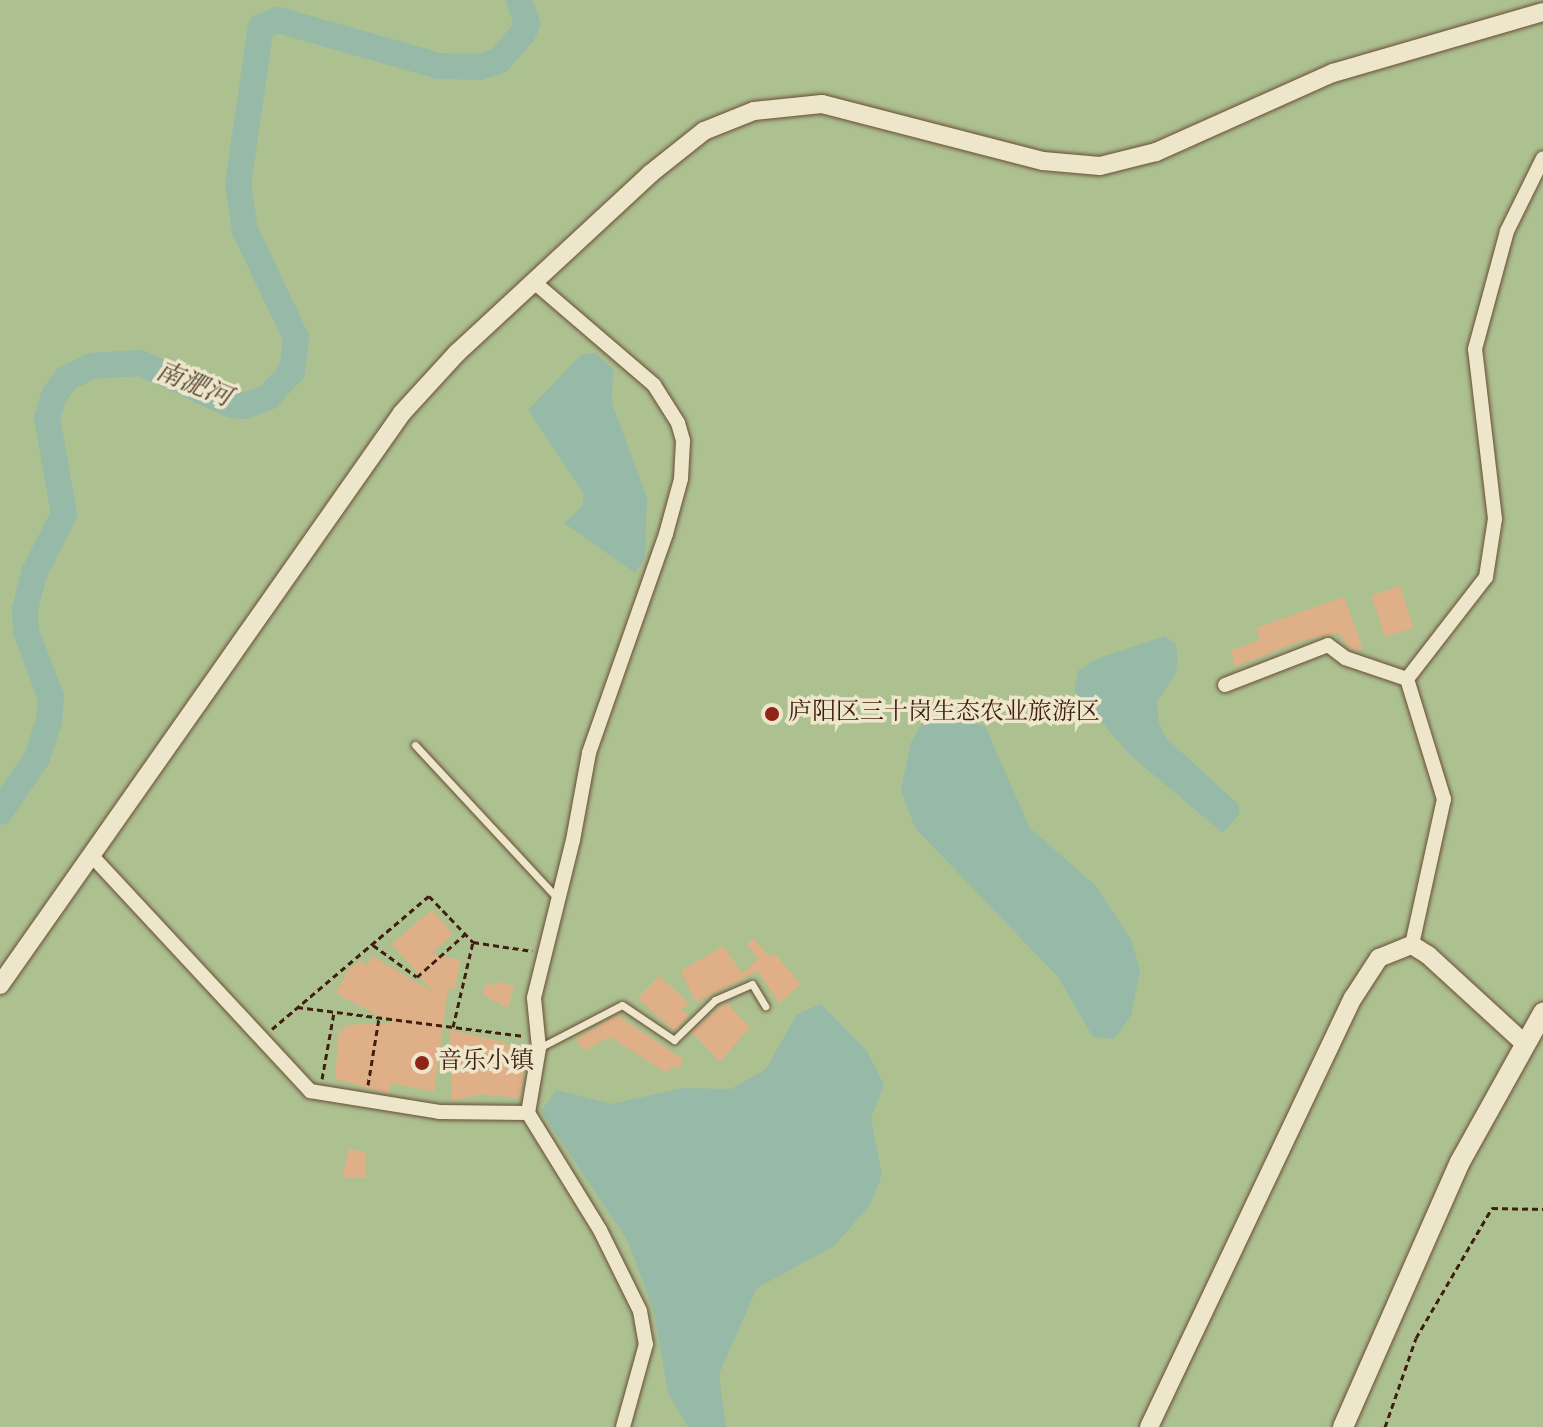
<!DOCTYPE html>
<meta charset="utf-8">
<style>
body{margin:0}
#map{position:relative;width:1543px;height:1427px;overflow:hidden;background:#e4d8af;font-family:"Sorts Mill Goudy","Noto Serif SC",serif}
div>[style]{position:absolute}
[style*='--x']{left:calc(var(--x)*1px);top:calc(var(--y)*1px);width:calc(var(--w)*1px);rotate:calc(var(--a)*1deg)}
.green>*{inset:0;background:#adc090;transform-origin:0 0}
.water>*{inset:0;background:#96baa7}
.river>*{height:26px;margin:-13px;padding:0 13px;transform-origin:13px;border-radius:13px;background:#96baa7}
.building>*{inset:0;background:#dfb087;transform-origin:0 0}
.path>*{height:3px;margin-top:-1.5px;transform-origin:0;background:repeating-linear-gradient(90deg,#411f10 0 6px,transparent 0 10px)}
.roads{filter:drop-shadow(0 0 2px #6a4d38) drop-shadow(0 0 2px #6a4d38)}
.service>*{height:7px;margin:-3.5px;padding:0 3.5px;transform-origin:3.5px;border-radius:3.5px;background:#ede6cb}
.minor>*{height:14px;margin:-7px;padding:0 7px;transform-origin:7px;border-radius:7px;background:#ede6cb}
.tertiary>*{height:18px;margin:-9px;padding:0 9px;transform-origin:9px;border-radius:9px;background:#ede6cb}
.secondary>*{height:20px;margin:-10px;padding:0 10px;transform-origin:10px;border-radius:10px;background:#ede6cb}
.dots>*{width:22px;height:22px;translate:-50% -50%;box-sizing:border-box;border:4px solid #ede6cb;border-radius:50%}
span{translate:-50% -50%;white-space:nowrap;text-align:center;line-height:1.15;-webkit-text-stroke:7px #ede6cb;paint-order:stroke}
.poi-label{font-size:24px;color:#411f10}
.left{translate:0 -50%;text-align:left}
.water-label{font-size:26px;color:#564636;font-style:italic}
</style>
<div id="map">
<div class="green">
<i style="left:0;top:0;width:1543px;height:1427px"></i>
</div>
<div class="water">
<i style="clip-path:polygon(595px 353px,613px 369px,612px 403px,647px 498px,645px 558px,635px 573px,564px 523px,582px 506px,584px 494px,528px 410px,581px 355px)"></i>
<i style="clip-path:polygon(1165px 636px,1176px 644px,1178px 659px,1175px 675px,1157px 702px,1159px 723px,1166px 738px,1239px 805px,1239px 814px,1223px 833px,1130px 755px,1074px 690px,1078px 671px,1096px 659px)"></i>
<i style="clip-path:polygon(931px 709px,985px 726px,1030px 828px,1096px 886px,1131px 939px,1140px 971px,1131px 1015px,1114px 1039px,1093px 1037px,1058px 977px,915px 828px,901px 790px,911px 742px)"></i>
<i style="clip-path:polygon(821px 1004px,867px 1051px,884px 1085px,871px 1118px,882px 1175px,870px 1205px,834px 1246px,757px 1288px,719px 1374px,726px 1427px,688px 1427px,668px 1393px,654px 1312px,628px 1241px,541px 1111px,556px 1090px,612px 1104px,682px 1088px,731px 1089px,766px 1069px,797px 1014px)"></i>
</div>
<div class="river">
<i style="--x:0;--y:812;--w:65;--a:-55.6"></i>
<i style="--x:37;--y:758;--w:40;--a:-72"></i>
<i style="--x:49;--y:720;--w:22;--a:-85"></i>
<i style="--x:51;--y:698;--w:72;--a:-110.5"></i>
<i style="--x:26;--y:631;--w:22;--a:-93"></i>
<i style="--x:25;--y:609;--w:37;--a:-76"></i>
<i style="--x:34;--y:573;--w:66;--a:-63"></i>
<i style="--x:64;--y:514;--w:97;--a:-100"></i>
<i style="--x:47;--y:418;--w:24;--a:-73"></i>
<i style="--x:54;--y:395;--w:21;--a:-53"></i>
<i style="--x:67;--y:378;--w:28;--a:-26"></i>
<i style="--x:92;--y:366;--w:48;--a:-3.6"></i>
<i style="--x:140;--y:363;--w:101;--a:24.5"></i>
<i style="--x:232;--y:405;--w:13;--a:4"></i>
<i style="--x:245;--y:406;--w:25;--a:-21"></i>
<i style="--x:268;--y:397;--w:35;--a:-47"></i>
<i style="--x:292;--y:371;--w:33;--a:-83"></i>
<i style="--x:296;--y:338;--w:119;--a:-115.3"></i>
<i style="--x:245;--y:230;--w:47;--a:-98.7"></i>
<i style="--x:238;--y:184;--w:159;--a:-81.7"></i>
<i style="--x:261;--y:27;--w:18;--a:-22"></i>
<i style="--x:278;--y:20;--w:167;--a:15.9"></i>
<i style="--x:439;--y:66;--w:41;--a:1.4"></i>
<i style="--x:480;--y:67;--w:21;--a:-19"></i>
<i style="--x:500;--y:60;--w:35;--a:-50"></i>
<i style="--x:523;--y:33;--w:10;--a:-66"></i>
<i style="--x:527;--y:24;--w:25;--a:-108"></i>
</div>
<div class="building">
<i style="left:1400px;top:586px;width:44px;height:30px;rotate:72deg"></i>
<i style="clip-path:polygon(1344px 597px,1363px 649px,1350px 649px,1339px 633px,1300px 641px,1235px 667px,1231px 650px,1260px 640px,1256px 628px)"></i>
<i style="clip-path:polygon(432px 910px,453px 934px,431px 954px,460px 960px,455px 990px,448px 989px,434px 1092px,391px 1083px,389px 1094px,335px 1079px,339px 1030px,344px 1030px,345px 1025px,392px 1023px,336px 993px,348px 970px,360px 961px,367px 965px,372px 956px,433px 992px,392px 944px)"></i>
<i style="clip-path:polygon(754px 939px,769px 957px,774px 953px,801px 984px,779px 1003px,758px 971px,696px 1002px,681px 971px,723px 946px,742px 973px,758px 959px,747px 944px)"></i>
<i style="clip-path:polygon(659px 976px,690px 1004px,681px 1009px,689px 1016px,674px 1031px,638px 998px)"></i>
<i style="clip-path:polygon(498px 982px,514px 986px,508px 1008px,483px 995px,486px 983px,497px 986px)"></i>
<i style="clip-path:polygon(726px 1002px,750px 1027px,720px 1062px,691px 1032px)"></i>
<i style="clip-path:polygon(617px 1015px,684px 1060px,678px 1069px,672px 1066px,667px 1073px,610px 1037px,584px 1051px,576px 1039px)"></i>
<i style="clip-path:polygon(450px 1030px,503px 1042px,527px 1056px,520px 1098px,481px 1094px,452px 1101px)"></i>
<i style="clip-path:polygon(349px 1149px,365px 1152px,366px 1178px,342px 1178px)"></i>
</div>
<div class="path">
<i style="--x:373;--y:945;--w:54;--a:36"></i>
<i style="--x:417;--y:977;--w:64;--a:-41.9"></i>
<i style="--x:297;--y:1007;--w:227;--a:7.3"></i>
<i style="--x:453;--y:1027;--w:87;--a:-76.8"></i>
<i style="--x:272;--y:1029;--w:206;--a:-40.3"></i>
<i style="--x:429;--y:896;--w:64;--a:46.3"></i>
<i style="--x:473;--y:942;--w:60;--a:8.7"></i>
<i style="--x:322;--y:1079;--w:68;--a:-79.8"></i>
<i style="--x:368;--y:1085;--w:68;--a:-80.7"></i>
<i style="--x:1385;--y:1427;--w:94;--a:-70.8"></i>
<i style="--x:1416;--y:1338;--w:151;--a:-59.7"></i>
<i style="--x:1492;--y:1208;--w:51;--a:1.1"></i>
</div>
<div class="roads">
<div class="service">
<i style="--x:415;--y:745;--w:209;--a:47.1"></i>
<i style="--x:539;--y:1048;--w:93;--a:-27.4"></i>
<i style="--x:622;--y:1005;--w:63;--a:33.9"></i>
<i style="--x:674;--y:1040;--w:57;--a:-44.3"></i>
<i style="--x:715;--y:1000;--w:40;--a:-23.4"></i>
<i style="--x:752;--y:984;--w:26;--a:59"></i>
</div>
<div class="minor">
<i style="--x:534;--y:282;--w:158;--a:40.6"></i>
<i style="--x:654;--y:385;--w:45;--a:57.7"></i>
<i style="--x:678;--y:423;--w:19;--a:74"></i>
<i style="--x:683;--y:441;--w:38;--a:93"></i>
<i style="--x:681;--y:479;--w:57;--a:105.3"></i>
<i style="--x:666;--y:534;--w:232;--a:109.4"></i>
<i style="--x:589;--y:753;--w:88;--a:100.4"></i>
<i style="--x:573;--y:840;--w:163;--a:103.9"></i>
<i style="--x:534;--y:998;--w:50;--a:84.3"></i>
<i style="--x:539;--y:1048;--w:66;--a:99.6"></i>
<i style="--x:528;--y:1113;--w:137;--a:58.4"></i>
<i style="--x:600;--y:1230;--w:90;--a:63.7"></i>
<i style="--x:640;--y:1311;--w:34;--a:80"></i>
<i style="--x:646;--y:1344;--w:86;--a:105.5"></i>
<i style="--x:1407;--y:679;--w:129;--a:-52.2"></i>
<i style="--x:1486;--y:577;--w:59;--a:-81.2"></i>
<i style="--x:1495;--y:519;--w:171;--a:-96.7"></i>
<i style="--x:1475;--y:349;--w:122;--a:-74.8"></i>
<i style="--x:1507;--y:231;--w:81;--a:-63.7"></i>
<i style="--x:1225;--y:685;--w:110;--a:-21.2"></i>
<i style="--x:1328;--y:645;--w:21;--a:37"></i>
<i style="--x:1345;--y:658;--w:65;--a:18.7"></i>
<i style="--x:1407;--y:679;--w:126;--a:72.9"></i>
<i style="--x:1444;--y:799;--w:149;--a:102.4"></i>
<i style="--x:92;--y:856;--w:321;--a:47.1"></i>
<i style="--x:310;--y:1091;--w:131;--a:9.2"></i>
<i style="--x:439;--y:1112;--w:89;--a:0.6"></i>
</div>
<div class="tertiary">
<i style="--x:0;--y:985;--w:699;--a:-54.9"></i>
<i style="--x:402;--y:413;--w:81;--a:-47.5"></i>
<i style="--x:457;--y:353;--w:263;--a:-42.8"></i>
<i style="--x:650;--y:174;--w:69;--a:-38.5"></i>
<i style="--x:704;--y:131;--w:54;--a:-21.8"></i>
<i style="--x:754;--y:111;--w:68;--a:-5.9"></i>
<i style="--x:822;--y:104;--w:228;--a:14.5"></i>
<i style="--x:1043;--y:161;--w:57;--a:5"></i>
<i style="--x:1100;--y:166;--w:58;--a:-14"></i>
<i style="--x:1156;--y:152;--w:194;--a:-24.1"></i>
<i style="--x:1333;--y:73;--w:219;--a:-16.2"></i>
<i style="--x:1149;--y:1427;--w:475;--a:-64.6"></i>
<i style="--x:1353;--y:998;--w:48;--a:-57"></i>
<i style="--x:1379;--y:958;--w:35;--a:-22"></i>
<i style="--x:1412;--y:945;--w:19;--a:32"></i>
<i style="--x:1428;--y:955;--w:130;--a:42.5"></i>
</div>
<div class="secondary">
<i style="--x:1343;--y:1427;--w:290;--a:-66.2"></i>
<i style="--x:1460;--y:1162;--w:171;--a:-60.9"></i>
</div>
</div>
<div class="dots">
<i style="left:772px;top:714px;background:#8f2418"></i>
<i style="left:422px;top:1063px;background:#8f2418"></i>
</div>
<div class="poi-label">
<span class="left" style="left:788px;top:714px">庐阳区三十岗生态农业旅游区</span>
<span class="left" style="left:438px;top:1063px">音乐小镇</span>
</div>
<div class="water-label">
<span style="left:193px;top:386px;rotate:22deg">南淝河</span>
</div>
</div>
